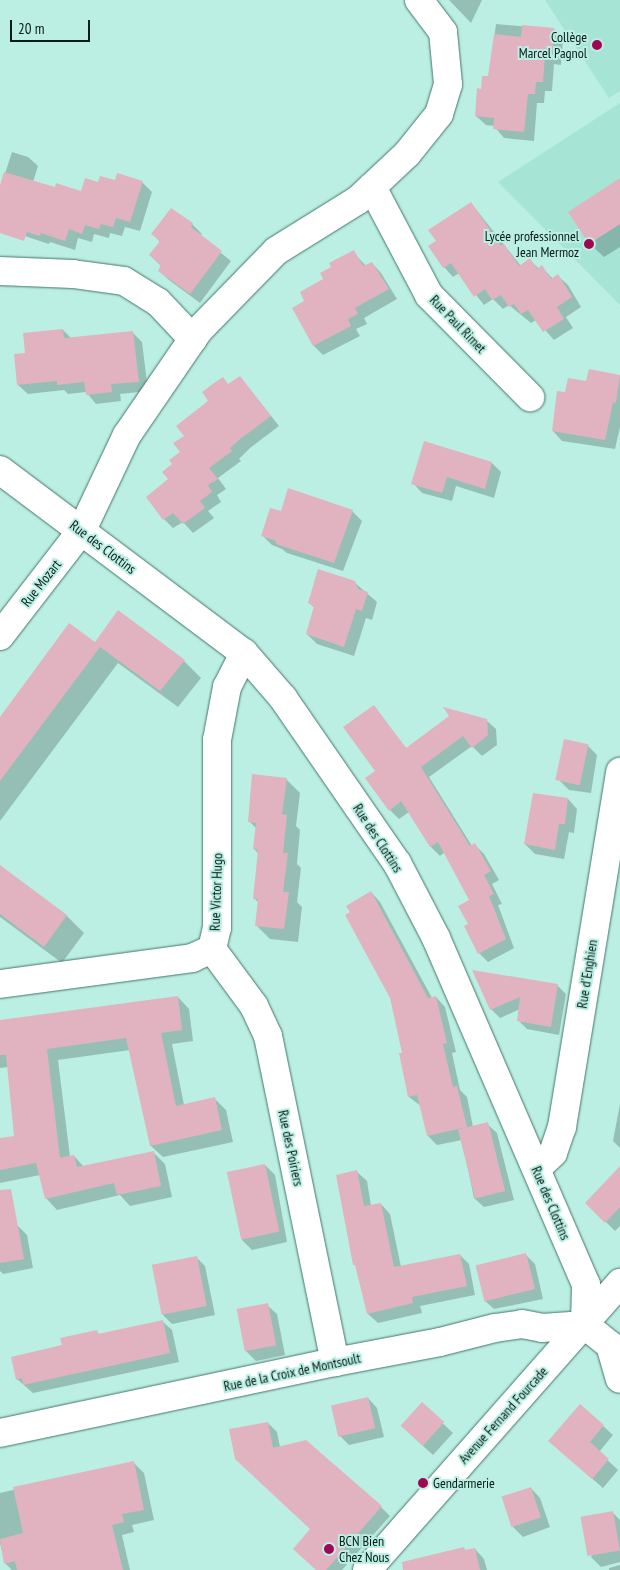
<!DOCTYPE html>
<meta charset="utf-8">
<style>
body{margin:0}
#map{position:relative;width:620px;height:1570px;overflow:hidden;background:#bbefe3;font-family:"PT Sans Narrow",sans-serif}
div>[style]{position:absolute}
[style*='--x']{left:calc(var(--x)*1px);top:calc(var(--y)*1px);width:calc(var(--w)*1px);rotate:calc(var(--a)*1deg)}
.built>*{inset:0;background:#a6e4d6}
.shadow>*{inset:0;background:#0003}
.building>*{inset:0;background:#e1b3c0;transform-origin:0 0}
.roads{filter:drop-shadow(0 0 1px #44756b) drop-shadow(0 0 1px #44756b)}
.street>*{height:28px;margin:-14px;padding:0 14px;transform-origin:14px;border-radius:14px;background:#fff}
.secondary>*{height:28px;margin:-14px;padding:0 14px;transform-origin:14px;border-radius:14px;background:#fff}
.dots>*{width:14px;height:14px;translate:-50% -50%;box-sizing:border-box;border:2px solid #bbefe3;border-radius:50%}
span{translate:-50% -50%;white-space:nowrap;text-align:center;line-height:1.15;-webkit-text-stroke:4px #bbefe3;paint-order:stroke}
.poi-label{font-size:14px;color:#081c18}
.right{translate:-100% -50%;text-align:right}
.left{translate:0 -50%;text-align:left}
.street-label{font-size:14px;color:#081c18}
.scale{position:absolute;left:10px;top:20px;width:80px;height:22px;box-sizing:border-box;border:2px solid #081c18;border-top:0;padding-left:6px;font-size:15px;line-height:18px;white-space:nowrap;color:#081c18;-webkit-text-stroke:4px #bbefe3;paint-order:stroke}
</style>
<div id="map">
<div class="built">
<i style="clip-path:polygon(545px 0,620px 0,620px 91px,609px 98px)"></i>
<i style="clip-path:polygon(620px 103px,620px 305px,498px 182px)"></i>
</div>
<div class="shadow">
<i style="clip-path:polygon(449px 0,482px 0,471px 23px)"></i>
<i style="clip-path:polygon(496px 24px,554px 29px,563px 39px,561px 65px,554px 64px,552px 91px,545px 91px,544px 103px,537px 103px,534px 141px,504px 138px,494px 126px,486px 125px,476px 116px,482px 90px,489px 78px)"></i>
<i style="clip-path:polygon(12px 152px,28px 157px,38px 166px,33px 182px,56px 188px,82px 192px,98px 184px,142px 182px,152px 192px,140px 231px,125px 227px,122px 236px,110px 233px,109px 238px,94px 234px,92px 242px,78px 238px,75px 250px,50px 242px,49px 244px,0 228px,0 189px)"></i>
<i style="clip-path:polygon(620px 179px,620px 247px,604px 257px,590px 244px,569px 212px)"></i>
<i style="clip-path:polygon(471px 203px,521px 266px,530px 260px,539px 269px,542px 267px,553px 279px,558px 276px,568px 285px,581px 307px,566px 317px,573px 328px,554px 340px,536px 320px,531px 323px,509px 305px,503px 309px,493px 299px,484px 305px,459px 273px,453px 277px,444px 267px,438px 242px)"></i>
<i style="clip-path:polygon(192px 224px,202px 234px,200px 236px,231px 261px,200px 303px,169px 280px,159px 271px,162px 267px,150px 255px,160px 242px,153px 234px)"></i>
<i style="clip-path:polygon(353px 252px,366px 266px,372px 263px,381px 273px,397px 299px,364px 318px,367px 324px,356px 329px,360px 336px,323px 355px,314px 346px,306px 302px,325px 279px)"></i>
<i style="clip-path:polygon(63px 330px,71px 338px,132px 332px,142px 342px,148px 391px,120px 394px,121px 401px,96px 404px,86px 392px,68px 394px,64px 390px,28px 394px,18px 385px,27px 354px)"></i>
<i style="clip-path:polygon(590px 371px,620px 376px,620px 427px,615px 449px,562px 441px,553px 431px,566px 394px,587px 382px)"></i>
<i style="clip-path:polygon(240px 377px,279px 426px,250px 448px,239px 459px,241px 461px,218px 478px,226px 489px,217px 495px,221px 502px,208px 511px,214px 518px,193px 533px,183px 522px,173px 528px,164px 519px,173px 465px,181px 452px,186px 436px,222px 378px,229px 385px)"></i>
<i style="clip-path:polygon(492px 463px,501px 472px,494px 498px,456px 486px,452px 501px,422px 493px,413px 483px)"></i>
<i style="clip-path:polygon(352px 511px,362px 521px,343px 571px,287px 553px,282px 549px,272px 545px,262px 535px,282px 512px)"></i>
<i style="clip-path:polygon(354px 582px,377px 602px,372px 620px,366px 618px,354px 656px,317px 644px,307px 634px,315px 608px,309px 603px)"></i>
<i style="clip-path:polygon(95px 644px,184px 661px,201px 678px,178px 707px,118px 663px,0 821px,0 719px)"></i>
<i style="clip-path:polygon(373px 707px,407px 749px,486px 720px,496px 729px,497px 745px,482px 756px,472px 746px,429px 777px,472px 846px,475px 845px,484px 854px,499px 880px,492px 884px,502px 904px,498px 905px,514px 948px,488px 962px,479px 953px,469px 925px,471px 901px,445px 852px,440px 856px,431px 847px,409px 812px,399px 819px,390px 810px,376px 771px)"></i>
<i style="clip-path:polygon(587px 745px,597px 755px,591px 793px,569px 790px,559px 780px)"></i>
<i style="clip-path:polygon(286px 779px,300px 793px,296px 826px,300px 830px,297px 864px,301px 868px,297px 902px,302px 907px,298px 942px,270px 939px,256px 925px,259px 903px,254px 898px,259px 854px,254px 849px,257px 829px,249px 821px)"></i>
<i style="clip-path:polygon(568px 799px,577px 809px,574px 833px,569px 832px,564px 859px,535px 854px,525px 844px)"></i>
<i style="clip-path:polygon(0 866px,67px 916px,84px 933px,62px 963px,0 917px)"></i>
<i style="clip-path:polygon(371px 892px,380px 902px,432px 998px,436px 997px,445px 1007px,456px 1052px,452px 1053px,460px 1090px,467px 1097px,473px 1127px,487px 1124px,497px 1133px,514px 1200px,484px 1207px,474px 1198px,462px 1140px,437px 1145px,428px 1136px,421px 1106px,409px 1097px,404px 1054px)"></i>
<i style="clip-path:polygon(474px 972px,557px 985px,566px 994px,559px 1035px,527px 1029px,518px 1020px,520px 1009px,500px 1018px,491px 1009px)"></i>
<i style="clip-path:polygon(178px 997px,189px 1009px,193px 1041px,172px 1044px,184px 1105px,214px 1098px,226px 1110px,233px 1142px,163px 1157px,151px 1146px,130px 1050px,58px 1060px,70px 1157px,74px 1156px,84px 1167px,153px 1152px,165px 1164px,172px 1197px,130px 1206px,120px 1195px,57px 1210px,46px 1198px,40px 1175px,0 1183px,0 1140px,16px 1137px,8px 1067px,0 1068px,0 1021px)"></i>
<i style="clip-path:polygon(620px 1104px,620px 1148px,613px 1141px)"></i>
<i style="clip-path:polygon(265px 1165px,275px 1175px,287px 1242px,252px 1250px,242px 1240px)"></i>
<i style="clip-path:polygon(620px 1169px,620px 1226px,615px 1231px,587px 1203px)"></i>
<i style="clip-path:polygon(357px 1172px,367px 1181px,371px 1206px,381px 1204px,390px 1214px,401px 1267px,460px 1255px,469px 1264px,475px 1295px,420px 1306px,422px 1313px,378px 1323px,368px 1314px,357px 1267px,354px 1264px)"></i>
<i style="clip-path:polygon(17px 1225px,27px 1235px,33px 1268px,3px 1274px,0 1271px,0 1228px)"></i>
<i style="clip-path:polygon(526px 1255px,535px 1264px,543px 1299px,494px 1309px,484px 1300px)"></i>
<i style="clip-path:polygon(196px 1257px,205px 1266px,215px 1315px,172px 1324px,163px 1315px)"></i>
<i style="clip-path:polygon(267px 1305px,277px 1314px,285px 1355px,256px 1361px,246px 1351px)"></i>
<i style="clip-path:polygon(163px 1322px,172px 1330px,179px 1362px,33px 1393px,17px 1379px,64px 1346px,96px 1331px,100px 1335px)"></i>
<i style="clip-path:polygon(368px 1398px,377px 1408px,384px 1437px,349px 1445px,339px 1435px)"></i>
<i style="clip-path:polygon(422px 1404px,453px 1433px,433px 1455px,412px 1436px)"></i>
<i style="clip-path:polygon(268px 1423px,277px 1432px,280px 1447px,381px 1507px,390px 1516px,342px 1570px,317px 1570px,311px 1529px,236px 1459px)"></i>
<i style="clip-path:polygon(603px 1426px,613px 1435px,599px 1452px,618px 1470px,603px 1488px,559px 1450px)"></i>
<i style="clip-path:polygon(133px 1462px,144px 1473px,154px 1520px,132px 1525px,134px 1532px,122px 1535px,130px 1570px,12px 1570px,5px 1563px,0 1543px,0 1493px)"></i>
<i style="clip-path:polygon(531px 1488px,540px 1498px,550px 1527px,523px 1537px,513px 1527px)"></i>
<i style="clip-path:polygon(613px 1513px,620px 1520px,620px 1562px,601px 1567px,591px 1557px)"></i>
<i style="clip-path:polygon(463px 1548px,466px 1551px,475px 1549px,484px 1559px,487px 1570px,446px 1570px)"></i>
<i style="clip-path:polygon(620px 1565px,620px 1570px,609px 1570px,609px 1568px)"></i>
</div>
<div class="building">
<i style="clip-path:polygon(522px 25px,554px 28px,552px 56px,545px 55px,543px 82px,536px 82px,535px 94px,528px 94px,524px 132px,493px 129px,494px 118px,475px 116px,477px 88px,481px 89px,482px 76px,488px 76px,494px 34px,521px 37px)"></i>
<i style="clip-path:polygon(4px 172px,55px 187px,56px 183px,81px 191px,85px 178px,98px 182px,100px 176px,115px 180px,117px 173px,143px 181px,130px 222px,116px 218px,113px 227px,101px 224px,99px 229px,85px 225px,82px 234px,69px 229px,65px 241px,41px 233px,40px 236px,27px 232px,24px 241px,0 233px,0 185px)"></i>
<i style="clip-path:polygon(620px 178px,620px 224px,589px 244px,568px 212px)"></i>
<i style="clip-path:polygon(471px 202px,501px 246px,504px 244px,519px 266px,530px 258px,537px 269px,542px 265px,551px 279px,558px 274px,572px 297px,557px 307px,564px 319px,543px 332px,528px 310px,521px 314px,514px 304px,509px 307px,501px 295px,492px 300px,485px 289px,474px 297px,451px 263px,443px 268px,428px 246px,436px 241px,428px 230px)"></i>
<i style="clip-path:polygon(171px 208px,193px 223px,191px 227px,222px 251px,190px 294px,158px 271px,161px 265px,149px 255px,160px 241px,151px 234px)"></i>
<i style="clip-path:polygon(354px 250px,363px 266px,372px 262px,389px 289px,355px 308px,358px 314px,348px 319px,351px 326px,313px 346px,292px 308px,304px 301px,300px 292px,323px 279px,320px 273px,331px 267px,329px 263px)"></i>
<i style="clip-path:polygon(63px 329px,64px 338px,133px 331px,139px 382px,111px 384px,112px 392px,86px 395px,84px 382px,57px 385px,57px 381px,17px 385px,14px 354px,25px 353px,23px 333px)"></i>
<i style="clip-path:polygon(589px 369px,620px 375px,616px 403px,613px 402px,605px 440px,552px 431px,557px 391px,565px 392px,568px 378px,586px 381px)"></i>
<i style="clip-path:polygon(240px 376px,271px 416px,240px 439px,230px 448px,232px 451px,209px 468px,218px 479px,208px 485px,212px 492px,200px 501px,205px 508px,183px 524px,173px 513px,163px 520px,146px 497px,168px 479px,162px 472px,172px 464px,169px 460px,180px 452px,173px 443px,184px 436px,176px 426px,208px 401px,202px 392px,214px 383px,223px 377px,228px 384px)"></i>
<i style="clip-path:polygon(424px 441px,492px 462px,485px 489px,447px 477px,442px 493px,411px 484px)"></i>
<i style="clip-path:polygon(288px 488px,353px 510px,334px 563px,276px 544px,276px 541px,261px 536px,270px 508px,281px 511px)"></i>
<i style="clip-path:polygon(318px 569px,355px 581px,358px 589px,368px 592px,362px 611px,356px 609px,344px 647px,306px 634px,314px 606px,308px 603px)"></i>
<i style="clip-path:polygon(118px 610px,185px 660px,160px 691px,100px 647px,0 781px,0 717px,69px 623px,95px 642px)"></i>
<i style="clip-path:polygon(374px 705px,406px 748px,449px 716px,443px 707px,487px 719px,488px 735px,472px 748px,463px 736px,421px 767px,470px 846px,475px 843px,491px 871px,484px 875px,494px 894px,489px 896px,506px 939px,478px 954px,464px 926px,468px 924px,458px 906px,469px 900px,438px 842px,430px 847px,401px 801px,389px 811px,365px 778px,375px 771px,343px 727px)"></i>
<i style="left:564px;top:739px;width:25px;height:42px;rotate:12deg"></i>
<i style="clip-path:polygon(252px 774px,287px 778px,282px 814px,287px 815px,283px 853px,288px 853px,283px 892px,289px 892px,284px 929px,255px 926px,258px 899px,253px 899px,258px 850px,253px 849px,256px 823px,248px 822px)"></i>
<i style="clip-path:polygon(533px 793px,568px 798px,565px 824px,559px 824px,555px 850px,524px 844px)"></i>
<i style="clip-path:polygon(0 865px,67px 915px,44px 947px,0 914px)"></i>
<i style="clip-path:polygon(371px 891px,428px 998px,436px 996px,447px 1043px,443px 1044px,453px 1087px,457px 1086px,467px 1127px,427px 1136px,417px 1095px,408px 1097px,399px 1053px,402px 1053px,390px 998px,345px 915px,350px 912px,346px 906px)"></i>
<i style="clip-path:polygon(472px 970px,558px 984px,551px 1027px,517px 1021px,520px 997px,490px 1010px)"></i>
<i style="clip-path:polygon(178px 996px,182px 1030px,161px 1033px,176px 1106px,215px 1097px,222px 1130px,150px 1146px,126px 1038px,47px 1049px,60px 1158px,74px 1155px,77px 1167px,154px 1151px,161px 1186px,117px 1195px,114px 1183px,45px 1199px,36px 1163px,0 1170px,0 1138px,14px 1136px,6px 1055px,0 1055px,0 1020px)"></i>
<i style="left:488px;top:1122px;width:71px;height:31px;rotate:76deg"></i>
<i style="left:265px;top:1164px;width:69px;height:39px;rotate:78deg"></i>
<i style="clip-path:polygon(620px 1166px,620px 1207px,605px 1223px,585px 1203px)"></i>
<i style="clip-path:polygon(357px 1170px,364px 1206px,381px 1203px,394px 1267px,460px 1254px,467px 1286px,412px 1297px,413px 1303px,367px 1314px,355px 1265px,353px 1265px,336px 1175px)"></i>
<i style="clip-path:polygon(11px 1189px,24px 1259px,0 1263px,0 1190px)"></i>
<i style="left:526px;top:1253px;width:37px;height:52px;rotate:76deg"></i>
<i style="left:197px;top:1256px;width:51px;height:46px;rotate:79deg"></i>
<i style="left:268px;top:1303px;width:43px;height:32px;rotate:79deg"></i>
<i style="clip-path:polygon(163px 1320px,170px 1353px,23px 1385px,22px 1378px,16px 1380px,11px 1357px,62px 1345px,60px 1338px,97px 1330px,98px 1334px)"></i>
<i style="left:368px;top:1397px;width:32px;height:38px;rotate:77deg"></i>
<i style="left:422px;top:1402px;width:30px;height:32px;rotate:42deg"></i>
<i style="clip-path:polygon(580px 1404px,604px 1425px,590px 1442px,609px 1459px,592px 1479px,548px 1441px)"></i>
<i style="clip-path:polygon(268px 1422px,273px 1448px,306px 1440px,382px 1506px,326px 1570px,316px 1570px,293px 1549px,310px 1529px,235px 1459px,229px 1429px)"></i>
<i style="clip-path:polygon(134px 1461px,144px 1510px,122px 1514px,124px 1522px,112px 1525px,123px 1570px,17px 1570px,15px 1561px,4px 1564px,0 1539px,23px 1533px,13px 1487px)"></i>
<i style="left:531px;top:1487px;width:32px;height:31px;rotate:72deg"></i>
<i style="left:613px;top:1511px;width:40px;height:33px;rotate:80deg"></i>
<i style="clip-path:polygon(464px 1547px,465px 1550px,475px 1548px,480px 1570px,403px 1570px,402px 1562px)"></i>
</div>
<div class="roads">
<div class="street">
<i style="--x:372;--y:187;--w:122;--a:62.2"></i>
<i style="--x:429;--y:295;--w:144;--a:45.3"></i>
<i style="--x:0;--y:271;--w:73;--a:2.4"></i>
<i style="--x:73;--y:274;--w:51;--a:7.8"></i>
<i style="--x:124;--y:281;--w:40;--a:32"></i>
<i style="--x:158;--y:302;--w:51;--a:46.6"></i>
<i style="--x:0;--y:470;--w:305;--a:36.9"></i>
<i style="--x:244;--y:653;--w:60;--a:49.1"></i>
<i style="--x:283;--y:698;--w:201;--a:55.4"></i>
<i style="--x:397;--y:863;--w:85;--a:62.5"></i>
<i style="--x:436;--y:938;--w:377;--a:66.6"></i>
<i style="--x:586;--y:1284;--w:41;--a:91.4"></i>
<i style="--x:0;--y:636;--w:134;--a:-52.3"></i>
<i style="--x:82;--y:530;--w:105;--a:-64.7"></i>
<i style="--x:127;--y:435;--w:127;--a:-55.6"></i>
<i style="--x:199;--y:330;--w:110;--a:-45.7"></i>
<i style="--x:276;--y:251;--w:97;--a:-31.9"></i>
<i style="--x:358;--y:200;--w:67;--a:-43.2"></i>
<i style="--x:407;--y:154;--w:51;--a:-51.3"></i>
<i style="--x:439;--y:114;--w:31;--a:-73"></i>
<i style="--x:448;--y:84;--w:52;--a:-95.5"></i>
<i style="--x:443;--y:32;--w:40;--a:-127"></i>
<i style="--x:212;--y:949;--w:71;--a:53.6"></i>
<i style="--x:254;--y:1006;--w:33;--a:65"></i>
<i style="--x:268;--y:1036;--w:333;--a:78.4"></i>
<i style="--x:212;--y:949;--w:22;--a:-77"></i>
<i style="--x:217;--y:928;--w:188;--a:-90"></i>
<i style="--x:217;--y:740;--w:54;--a:-79.3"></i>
<i style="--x:227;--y:687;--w:38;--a:-63"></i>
<i style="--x:0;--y:984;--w:194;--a:-7.7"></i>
<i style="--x:192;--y:958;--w:22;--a:-24"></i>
<i style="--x:537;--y:1168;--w:22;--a:-43"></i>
<i style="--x:553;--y:1153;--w:28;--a:-71"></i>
<i style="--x:562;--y:1127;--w:360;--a:-80.7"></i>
<i style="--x:585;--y:1325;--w:32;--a:39"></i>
<i style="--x:610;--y:1345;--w:35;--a:74"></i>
<i style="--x:0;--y:1433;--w:342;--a:-12"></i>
<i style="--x:335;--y:1362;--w:107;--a:-10.8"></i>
<i style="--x:440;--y:1342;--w:57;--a:-14.3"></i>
<i style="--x:495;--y:1328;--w:27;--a:-8"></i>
<i style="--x:522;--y:1324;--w:20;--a:11"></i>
<i style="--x:542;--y:1328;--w:43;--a:-4"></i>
</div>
<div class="secondary">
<i style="--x:367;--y:1570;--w:383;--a:-48.6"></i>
</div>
</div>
<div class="dots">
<i style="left:597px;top:45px;background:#9d0753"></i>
<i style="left:589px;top:244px;background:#9d0753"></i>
<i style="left:423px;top:1483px;background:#9d0753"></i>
<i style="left:329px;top:1549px;background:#9d0753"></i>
</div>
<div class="poi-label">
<span class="right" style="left:587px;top:45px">Collège<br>Marcel Pagnol</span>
<span class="right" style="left:579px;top:244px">Lycée professionnel<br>Jean Mermoz</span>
<span class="left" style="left:433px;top:1483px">Gendarmerie</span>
<span class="left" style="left:339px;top:1549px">BCN Bien<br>Chez Nous</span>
</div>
<div class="street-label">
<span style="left:458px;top:324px;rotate:46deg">Rue Paul Rimet</span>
<span style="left:103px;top:547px;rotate:37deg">Rue des Clottins</span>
<span style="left:41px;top:583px;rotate:-52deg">Rue Mozart</span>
<span style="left:378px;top:838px;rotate:57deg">Rue des Clottins</span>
<span style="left:216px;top:892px;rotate:-88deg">Rue Victor Hugo</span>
<span style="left:587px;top:974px;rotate:-81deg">Rue d'Enghien</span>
<span style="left:291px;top:1148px;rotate:78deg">Rue des Poiriers</span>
<span style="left:551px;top:1203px;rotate:67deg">Rue des Clottins</span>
<span style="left:292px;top:1372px;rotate:-12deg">Rue de la Croix de Montsoult</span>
<span style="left:503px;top:1415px;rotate:-48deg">Avenue Fernand Fourcade</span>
</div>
<div class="scale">20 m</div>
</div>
